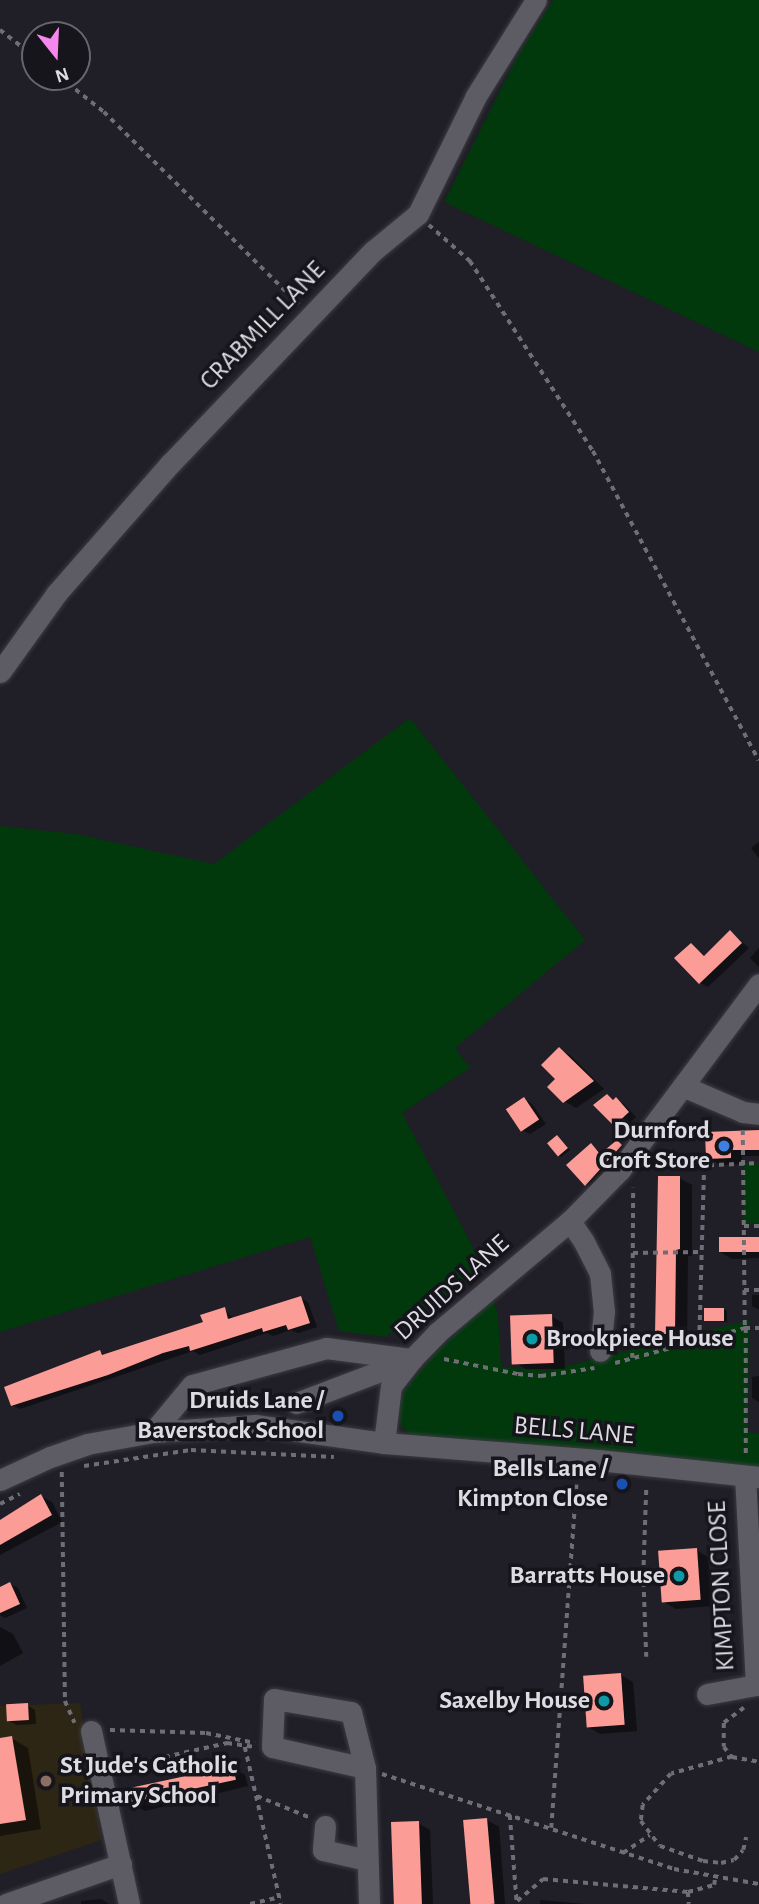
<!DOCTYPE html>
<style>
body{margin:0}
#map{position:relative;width:759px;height:1904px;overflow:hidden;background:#201e26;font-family:"Alegreya Sans",sans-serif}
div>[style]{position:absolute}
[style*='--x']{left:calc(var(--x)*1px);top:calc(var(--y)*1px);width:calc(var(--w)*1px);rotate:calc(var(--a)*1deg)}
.education>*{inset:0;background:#2d2615}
.green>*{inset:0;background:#01390d;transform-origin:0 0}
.shadow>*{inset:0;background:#0007}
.building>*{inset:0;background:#fc9c97;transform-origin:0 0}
.path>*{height:3.5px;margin-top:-1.75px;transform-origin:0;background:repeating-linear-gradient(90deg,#6f6e75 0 5px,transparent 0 10px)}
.roads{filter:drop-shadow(0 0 2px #3c3b42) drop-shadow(0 0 2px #3c3b42)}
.minor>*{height:21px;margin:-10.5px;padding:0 10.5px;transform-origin:10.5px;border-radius:10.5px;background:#5d5c65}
.dots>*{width:19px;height:19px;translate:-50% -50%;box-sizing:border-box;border:4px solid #16151c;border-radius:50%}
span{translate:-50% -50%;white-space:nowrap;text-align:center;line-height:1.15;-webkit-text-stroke:7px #16151c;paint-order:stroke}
.street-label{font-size:26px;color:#dddce2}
.poi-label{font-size:26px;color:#dddce2;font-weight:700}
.right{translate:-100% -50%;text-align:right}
.left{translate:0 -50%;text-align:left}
.north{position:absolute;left:21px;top:21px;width:70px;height:70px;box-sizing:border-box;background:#16151c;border:2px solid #66656b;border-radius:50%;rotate:162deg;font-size:19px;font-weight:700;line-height:28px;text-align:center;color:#dddce2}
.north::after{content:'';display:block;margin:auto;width:24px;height:32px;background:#f688ed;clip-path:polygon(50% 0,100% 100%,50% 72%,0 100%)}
</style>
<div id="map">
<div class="education">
<i style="clip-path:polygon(80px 1703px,101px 1840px,0 1874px,0 1706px)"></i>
</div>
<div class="green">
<i style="clip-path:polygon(553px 0,759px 0,759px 352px,444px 202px,518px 55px)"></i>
<i style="clip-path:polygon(410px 718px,585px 940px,455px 1048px,470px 1068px,402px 1113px,484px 1268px,385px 1337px,339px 1331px,310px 1237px,0 1332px,0 826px,76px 834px,214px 864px)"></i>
<i style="left:744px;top:1163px;width:15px;height:60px"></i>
<i style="clip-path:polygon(493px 1299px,498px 1314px,501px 1367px,547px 1371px,749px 1320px,748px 1432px,759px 1433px,759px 1468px,412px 1436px,401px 1426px,398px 1411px,404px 1391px,435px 1353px)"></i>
</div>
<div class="shadow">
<i style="clip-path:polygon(759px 842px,759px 858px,751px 848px)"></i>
<i style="clip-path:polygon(731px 933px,749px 948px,708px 987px,700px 983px,691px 945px,706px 956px)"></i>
<i style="clip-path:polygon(759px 948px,759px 967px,750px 958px)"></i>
<i style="clip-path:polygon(559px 1049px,571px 1056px,604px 1089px,576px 1108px,564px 1101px,557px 1079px)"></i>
<i style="clip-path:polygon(607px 1096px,624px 1104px,636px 1117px,623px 1129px,615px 1125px)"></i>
<i style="clip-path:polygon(524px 1099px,532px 1104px,546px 1124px,530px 1134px,522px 1130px)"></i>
<i style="clip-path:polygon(759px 1132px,759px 1156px,742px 1156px,742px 1164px,720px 1165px,708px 1158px)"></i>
<i style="clip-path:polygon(557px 1137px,570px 1150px,561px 1157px,558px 1155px)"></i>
<i style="clip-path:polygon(617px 1142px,625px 1146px,594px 1189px,586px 1184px,591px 1145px,603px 1154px)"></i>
<i style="clip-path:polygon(679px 1178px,692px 1185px,692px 1256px,688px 1256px,687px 1340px,669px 1340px,657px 1333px)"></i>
<i style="clip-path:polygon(759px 1239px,759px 1258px,732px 1259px,720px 1252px)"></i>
<i style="clip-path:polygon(752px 1295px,759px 1295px,759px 1310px,752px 1306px)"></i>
<i style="clip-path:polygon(300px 1298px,308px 1302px,317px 1327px,298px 1333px,291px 1330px,273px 1336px,267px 1333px,200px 1355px,193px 1351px,20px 1409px,12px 1405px,100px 1352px,105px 1355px,205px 1323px,224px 1309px,234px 1319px)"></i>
<i style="clip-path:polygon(724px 1309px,727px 1311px,727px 1322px,706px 1320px)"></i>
<i style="clip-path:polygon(551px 1316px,563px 1323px,565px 1369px,526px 1369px,514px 1362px)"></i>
<i style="clip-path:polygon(759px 1376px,759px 1402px,752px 1398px,752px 1377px)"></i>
<i style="clip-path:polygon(41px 1496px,52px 1502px,62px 1522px,0 1555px,0 1522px)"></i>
<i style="clip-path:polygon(696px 1550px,708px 1557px,712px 1606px,676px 1609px,664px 1602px)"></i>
<i style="clip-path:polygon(10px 1584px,18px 1588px,27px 1608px,5px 1618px,0 1615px,0 1589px)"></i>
<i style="clip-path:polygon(0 1627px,13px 1634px,23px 1653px,0 1666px)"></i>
<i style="clip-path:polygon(621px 1675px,633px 1682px,637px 1731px,600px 1734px,588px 1727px)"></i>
<i style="clip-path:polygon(27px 1705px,35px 1710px,36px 1724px,17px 1725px,9px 1721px)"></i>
<i style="clip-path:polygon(11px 1738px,28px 1748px,41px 1829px,0 1836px,0 1740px)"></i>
<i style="clip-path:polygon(233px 1768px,245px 1775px,248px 1786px,145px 1811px,133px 1804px)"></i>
<i style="clip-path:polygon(487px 1820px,499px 1827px,505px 1904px,471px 1904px)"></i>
<i style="clip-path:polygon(418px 1823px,430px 1830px,433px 1904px,395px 1904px)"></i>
<i style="clip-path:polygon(101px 1899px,109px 1904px,81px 1904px,81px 1901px)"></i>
<i style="clip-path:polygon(540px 1900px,585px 1904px,540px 1904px)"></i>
</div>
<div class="building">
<i style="clip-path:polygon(730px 930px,742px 943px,699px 984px,674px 958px,691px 943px,704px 956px)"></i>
<i style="clip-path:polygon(559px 1047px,594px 1081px,563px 1103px,547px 1087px,555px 1079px,541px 1065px)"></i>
<i style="clip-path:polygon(607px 1094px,613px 1100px,616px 1097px,629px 1112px,614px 1126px,593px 1105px)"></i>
<i style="left:524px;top:1097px;width:27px;height:22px;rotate:56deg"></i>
<i style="clip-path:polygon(759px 1130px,759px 1150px,731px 1150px,731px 1158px,706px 1159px,705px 1132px)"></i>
<i style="left:557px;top:1135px;width:17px;height:13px;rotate:50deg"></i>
<i style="clip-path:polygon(617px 1140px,622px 1145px,585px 1186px,566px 1165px,591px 1143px,600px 1154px)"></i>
<i style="clip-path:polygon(658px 1176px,680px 1176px,680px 1249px,676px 1250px,675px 1334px,655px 1334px)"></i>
<i style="left:759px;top:1237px;width:15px;height:40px;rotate:90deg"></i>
<i style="clip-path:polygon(301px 1296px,310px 1323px,288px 1330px,286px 1325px,263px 1332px,262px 1328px,190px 1351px,189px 1346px,163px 1353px,108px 1375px,11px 1406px,4px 1387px,100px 1350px,102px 1355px,203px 1322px,200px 1315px,225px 1307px,228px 1319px)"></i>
<i style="left:704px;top:1308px;width:20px;height:13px"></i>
<i style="left:552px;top:1314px;width:49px;height:42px;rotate:88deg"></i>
<i style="clip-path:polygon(41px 1494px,52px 1515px,0 1545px,0 1520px)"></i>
<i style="left:697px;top:1548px;width:52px;height:39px;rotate:86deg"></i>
<i style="clip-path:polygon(10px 1582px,20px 1604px,0 1613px,0 1587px)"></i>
<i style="left:621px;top:1673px;width:52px;height:38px;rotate:86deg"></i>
<i style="left:28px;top:1703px;width:17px;height:22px;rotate:87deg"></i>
<i style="clip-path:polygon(12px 1736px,26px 1820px,0 1824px,0 1738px)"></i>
<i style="left:233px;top:1766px;width:14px;height:108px;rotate:78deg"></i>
<i style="left:487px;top:1818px;width:86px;height:24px;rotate:85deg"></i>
<i style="left:419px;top:1821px;width:83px;height:28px;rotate:88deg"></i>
</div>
<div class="path">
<i style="--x:0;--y:30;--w:44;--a:37.6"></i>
<i style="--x:60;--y:77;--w:56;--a:38.5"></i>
<i style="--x:104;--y:112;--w:274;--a:44.6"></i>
<i style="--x:429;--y:225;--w:55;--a:41.3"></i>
<i style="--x:470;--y:261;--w:226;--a:57.1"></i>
<i style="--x:593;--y:451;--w:351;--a:61.8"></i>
<i style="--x:743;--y:1130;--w:198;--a:89.4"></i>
<i style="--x:649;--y:1168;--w:110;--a:-2.6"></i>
<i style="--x:744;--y:1226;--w:15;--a:0"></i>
<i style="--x:633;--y:1253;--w:67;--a:-0.9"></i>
<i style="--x:744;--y:1290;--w:15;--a:0"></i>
<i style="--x:746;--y:1328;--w:129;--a:90"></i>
<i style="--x:699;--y:1340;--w:174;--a:-88.4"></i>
<i style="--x:632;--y:1358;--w:170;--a:-89.7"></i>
<i style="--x:444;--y:1359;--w:76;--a:11.5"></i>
<i style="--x:518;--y:1374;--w:23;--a:5"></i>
<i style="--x:541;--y:1376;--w:54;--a:-8.6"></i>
<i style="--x:615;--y:1363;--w:135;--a:-15.1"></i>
<i style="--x:745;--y:1328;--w:14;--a:0"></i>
<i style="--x:84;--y:1466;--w:108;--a:-8.5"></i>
<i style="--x:191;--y:1450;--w:143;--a:2.8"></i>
<i style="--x:62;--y:1472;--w:229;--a:89.2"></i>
<i style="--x:65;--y:1701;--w:24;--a:66"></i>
<i style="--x:0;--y:1504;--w:22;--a:-27"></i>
<i style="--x:646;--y:1657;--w:82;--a:-92.1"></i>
<i style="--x:643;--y:1575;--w:86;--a:-88"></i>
<i style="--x:744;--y:1708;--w:25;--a:143"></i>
<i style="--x:724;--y:1723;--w:24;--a:90"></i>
<i style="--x:724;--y:1747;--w:13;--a:51"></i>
<i style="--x:732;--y:1757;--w:27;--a:10"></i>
<i style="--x:110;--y:1730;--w:96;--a:1.8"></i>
<i style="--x:206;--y:1733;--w:50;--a:11.5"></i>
<i style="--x:245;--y:1747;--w:161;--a:77.1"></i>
<i style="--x:732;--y:1757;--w:63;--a:164.4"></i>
<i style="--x:671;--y:1774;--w:42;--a:132.1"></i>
<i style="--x:643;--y:1805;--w:16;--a:97"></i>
<i style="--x:641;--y:1821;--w:31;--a:53"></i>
<i style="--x:660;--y:1846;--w:46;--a:19.2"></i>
<i style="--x:703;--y:1861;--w:18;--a:6"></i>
<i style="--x:721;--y:1863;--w:13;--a:-13"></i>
<i style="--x:734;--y:1860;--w:13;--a:-48"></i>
<i style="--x:743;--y:1850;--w:13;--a:-77"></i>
<i style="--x:116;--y:1768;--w:114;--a:-12.7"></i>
<i style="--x:227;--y:1743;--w:28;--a:8"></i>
<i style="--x:382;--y:1774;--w:307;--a:18"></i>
<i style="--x:674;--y:1869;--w:86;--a:10"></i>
<i style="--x:257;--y:1796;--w:58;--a:22.2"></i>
<i style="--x:510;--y:1815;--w:89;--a:85.5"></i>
<i style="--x:551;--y:1828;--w:344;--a:-85.8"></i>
<i style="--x:623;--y:1853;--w:32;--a:-34"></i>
<i style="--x:688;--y:1892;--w:27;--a:-15"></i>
<i style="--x:714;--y:1885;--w:8;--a:-83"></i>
<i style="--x:517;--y:1901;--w:34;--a:-40"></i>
<i style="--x:543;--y:1879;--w:146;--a:5.1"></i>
<i style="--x:688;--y:1892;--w:12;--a:85"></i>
<i style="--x:250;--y:1904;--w:31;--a:-13"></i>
</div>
<div class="roads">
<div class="minor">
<i style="--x:0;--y:672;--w:96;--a:-54.3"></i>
<i style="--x:56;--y:594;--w:173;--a:-48.8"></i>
<i style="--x:170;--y:464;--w:294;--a:-46.4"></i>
<i style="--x:373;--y:251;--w:58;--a:-39.4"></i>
<i style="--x:418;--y:214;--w:131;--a:-63.8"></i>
<i style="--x:476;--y:96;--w:113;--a:-58"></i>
<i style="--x:685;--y:1087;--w:63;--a:23.3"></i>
<i style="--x:743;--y:1112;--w:16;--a:7"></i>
<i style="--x:570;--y:1221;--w:23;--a:56"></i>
<i style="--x:583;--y:1240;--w:38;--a:63"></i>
<i style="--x:600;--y:1274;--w:37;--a:84"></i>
<i style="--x:604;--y:1311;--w:40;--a:95.7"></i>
<i style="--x:153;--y:1432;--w:61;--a:-50.3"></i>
<i style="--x:192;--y:1385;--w:139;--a:-15.4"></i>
<i style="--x:326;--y:1348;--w:87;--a:7.3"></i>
<i style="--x:412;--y:1359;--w:124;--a:159.2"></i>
<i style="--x:384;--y:1443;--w:57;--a:-83"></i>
<i style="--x:391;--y:1386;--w:34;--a:-52"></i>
<i style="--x:412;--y:1359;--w:37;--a:-46"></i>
<i style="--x:438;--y:1332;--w:172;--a:-40.1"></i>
<i style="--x:570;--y:1221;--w:71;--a:-45.6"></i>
<i style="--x:620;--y:1170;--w:232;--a:-53.2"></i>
<i style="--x:0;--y:1480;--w:55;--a:-24.7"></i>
<i style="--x:50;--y:1457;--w:39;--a:-19"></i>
<i style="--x:87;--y:1444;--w:67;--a:-10.3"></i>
<i style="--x:153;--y:1432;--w:102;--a:-3.9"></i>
<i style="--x:255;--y:1425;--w:130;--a:7.9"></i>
<i style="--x:384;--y:1443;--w:215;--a:4.5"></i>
<i style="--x:598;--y:1460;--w:162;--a:6"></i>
<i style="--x:707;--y:1694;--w:50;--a:-10.4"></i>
<i style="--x:756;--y:1685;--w:209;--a:-93"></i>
<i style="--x:91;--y:1731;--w:177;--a:77.6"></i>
<i style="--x:365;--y:1768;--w:95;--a:-167.3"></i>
<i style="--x:272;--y:1747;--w:48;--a:-87.6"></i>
<i style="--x:274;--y:1699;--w:78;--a:9.6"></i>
<i style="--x:351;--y:1712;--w:58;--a:76"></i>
<i style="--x:365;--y:1768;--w:136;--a:88.3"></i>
<i style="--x:325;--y:1826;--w:24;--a:95"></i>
<i style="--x:323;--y:1850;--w:45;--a:12.8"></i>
<i style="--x:6;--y:1904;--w:122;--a:-19.2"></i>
</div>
</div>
<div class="dots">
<i style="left:724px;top:1146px;background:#3f7fe0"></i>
<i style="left:532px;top:1339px;background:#0f9aa8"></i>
<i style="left:338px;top:1416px;background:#1a4fb4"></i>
<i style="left:622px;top:1484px;background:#1a4fb4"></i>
<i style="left:679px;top:1576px;background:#0f9aa8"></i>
<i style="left:604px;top:1701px;background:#0f9aa8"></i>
<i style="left:46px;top:1781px;background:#8d6e63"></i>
</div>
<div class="street-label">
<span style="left:263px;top:326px;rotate:-46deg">CRABMILL LANE</span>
<span style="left:452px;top:1288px;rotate:-42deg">DRUIDS LANE</span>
<span style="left:574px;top:1431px;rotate:5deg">BELLS LANE</span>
<span style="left:722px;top:1586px;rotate:-93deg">KIMPTON CLOSE</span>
</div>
<div class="poi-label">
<span class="right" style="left:710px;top:1146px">Durnford<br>Croft Store</span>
<span class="left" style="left:546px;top:1339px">Brookpiece House</span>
<span class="right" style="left:324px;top:1416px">Druids Lane /<br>Baverstock School</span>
<span class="right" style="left:608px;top:1484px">Bells Lane /<br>Kimpton Close</span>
<span class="right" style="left:665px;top:1576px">Barratts House</span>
<span class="right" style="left:590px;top:1701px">Saxelby House</span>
<span class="left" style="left:60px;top:1781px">St Jude's Catholic<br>Primary School</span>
</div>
<div class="north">N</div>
</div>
